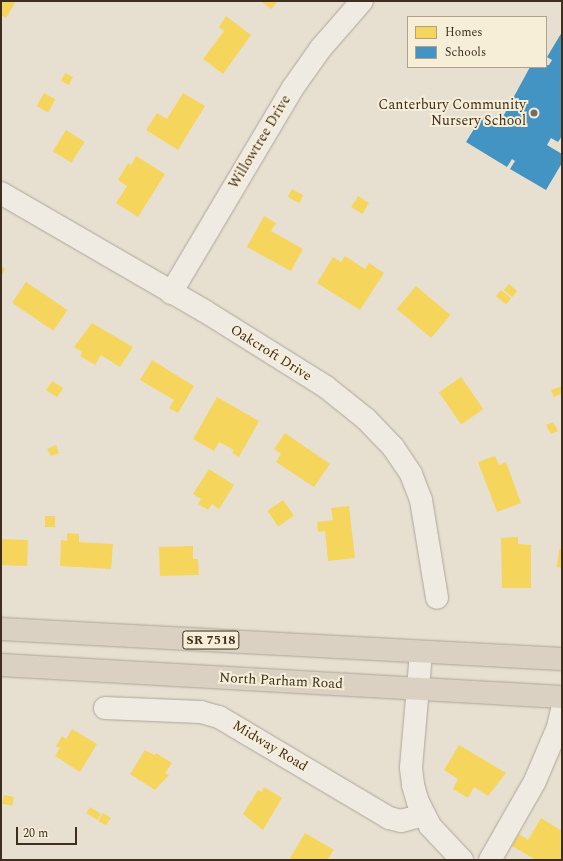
<!DOCTYPE html>
<style>
body{margin:0}
#map{position:relative;width:563px;height:861px;overflow:hidden;background:#e7e0d1;font-family:Spectral,serif}
div>[style]{position:absolute}
[style*='--x']{left:calc(var(--x)*1px);top:calc(var(--y)*1px);width:calc(var(--w)*1px);rotate:calc(var(--a)*1deg)}
.homes>*{inset:0;background:#f6d55c;transform-origin:0 0}
.schools>*{inset:0;background:#4393c3}
.roads{filter:drop-shadow(0 0 1px #ada599) drop-shadow(0 0 1px #ada599)}
.minor>*{height:22px;margin:-11px;padding:0 11px;transform-origin:11px;border-radius:11px;background:#efebe3}
.highway>*{height:22px;margin:-11px;padding:0 11px;transform-origin:11px;border-radius:11px;background:#dad1c2}
.dots>*{width:11px;height:11px;translate:-50% -50%;box-sizing:border-box;border:2px solid #f7eed8;border-radius:50%}
span{translate:-50% -50%;white-space:nowrap;text-align:center;line-height:1.15;-webkit-text-stroke:4px #f7eed8;paint-order:stroke}
.shield-label span{padding:1px 3px;background:#f7eed8;border:1px solid;border-radius:3px;-webkit-text-stroke-width:0}
.shield-label{font-size:13px;color:#3d2e20;font-weight:700}
.poi-label{font-size:14px;color:#3d2e20}
.right{translate:-100% -50%;text-align:right}
.street-label{font-size:14px;color:#3d2e20}
.frame{position:absolute;inset:0;border:2px solid #3d2e20;pointer-events:none}
.legend{position:absolute;left:407px;top:16px;width:140px;height:52px;box-sizing:border-box;background:#f7eed8;border:1px solid #ada18e;margin:0;padding:5px 7px;list-style:none;font-size:12px;color:#3d2e20}
.legend li{display:flex;align-items:center;gap:8px;height:20px}
.legend b{width:20px;border:1px solid #ada18e}
.scale{position:absolute;left:16px;top:827px;width:61px;height:18px;box-sizing:border-box;border:2px solid #3d2e20;border-top:0;padding-left:5px;font-size:12px;line-height:14px;white-space:nowrap;color:#3d2e20;-webkit-text-stroke:3px #f7eed8;paint-order:stroke}
</style>
<div id="map">
<div class="homes">
<i style="clip-path:polygon(1px 1px,16px 1px,6px 18px,1px 15px)"></i>
<i style="clip-path:polygon(261px 1px,278px 1px,271px 9px)"></i>
<i style="clip-path:polygon(226px 16px,251px 35px,223px 74px,203px 59px,224px 31px,219px 27px)"></i>
<i style="left:65px;top:73px;width:9px;height:9px;rotate:27deg"></i>
<i style="left:44px;top:93px;width:13px;height:15px;rotate:29deg"></i>
<i style="clip-path:polygon(183px 93px,205px 106px,178px 150px,146px 130px,157px 113px,167px 119px)"></i>
<i style="left:66px;top:130px;width:22px;height:25px;rotate:32deg"></i>
<i style="clip-path:polygon(136px 156px,165px 174px,138px 217px,116px 203px,127px 186px,118px 180px,128px 163px,131px 165px)"></i>
<i style="left:292px;top:189px;width:13px;height:9px;rotate:29deg"></i>
<i style="left:358px;top:196px;width:13px;height:13px;rotate:32deg"></i>
<i style="clip-path:polygon(264px 216px,276px 223px,271px 231px,303px 249px,291px 271px,247px 247px)"></i>
<i style="clip-path:polygon(345px 256px,365px 269px,369px 263px,384px 273px,360px 310px,317px 283px,333px 257px,341px 262px)"></i>
<i style="clip-path:polygon(1px 266px,5px 269px,1px 277px)"></i>
<i style="left:26px;top:282px;width:50px;height:25px;rotate:34deg"></i>
<i style="left:509px;top:284px;width:11px;height:8px;rotate:41deg"></i>
<i style="left:416px;top:286px;width:45px;height:30px;rotate:40deg"></i>
<i style="left:501px;top:290px;width:13px;height:8px;rotate:39deg"></i>
<i style="clip-path:polygon(92px 323px,133px 347px,120px 367px,101px 355px,95px 365px,80px 356px,82px 352px,74px 347px)"></i>
<i style="clip-path:polygon(152px 360px,194px 386px,178px 413px,169px 408px,174px 400px,140px 380px)"></i>
<i style="left:461px;top:377px;width:39px;height:27px;rotate:55deg"></i>
<i style="left:52px;top:381px;width:13px;height:11px;rotate:32deg"></i>
<i style="clip-path:polygon(562px 386px,562px 393px,554px 397px,551px 390px)"></i>
<i style="clip-path:polygon(217px 397px,259px 421px,239px 457px,232px 453px,234px 450px,219px 442px,214px 451px,193px 439px)"></i>
<i style="clip-path:polygon(553px 422px,558px 431px,551px 434px,546px 425px)"></i>
<i style="clip-path:polygon(285px 433px,330px 464px,314px 487px,276px 462px,281px 454px,274px 449px)"></i>
<i style="clip-path:polygon(56px 445px,59px 453px,51px 456px,47px 449px)"></i>
<i style="clip-path:polygon(495px 456px,499px 465px,506px 462px,521px 503px,497px 512px,478px 462px)"></i>
<i style="clip-path:polygon(209px 469px,234px 485px,219px 509px,212px 504px,208px 510px,198px 504px,201px 499px,193px 494px)"></i>
<i style="left:283px;top:500px;width:19px;height:19px;rotate:55deg"></i>
<i style="clip-path:polygon(349px 506px,355px 558px,328px 561px,325px 531px,318px 532px,317px 522px,333px 520px,331px 508px)"></i>
<i style="left:45px;top:516px;width:10px;height:11px"></i>
<i style="clip-path:polygon(67px 533px,79px 534px,79px 542px,113px 544px,111px 569px,60px 566px,61px 540px,67px 541px)"></i>
<i style="clip-path:polygon(518px 537px,518px 544px,531px 545px,531px 588px,502px 588px,501px 538px)"></i>
<i style="left:1px;top:539px;width:27px;height:26px;rotate:2deg"></i>
<i style="clip-path:polygon(193px 546px,193px 559px,198px 559px,199px 575px,160px 576px,159px 547px)"></i>
<i style="clip-path:polygon(559px 549px,562px 549px,562px 568px,557px 567px)"></i>
<i style="clip-path:polygon(72px 729px,97px 744px,80px 772px,55px 756px,60px 748px,56px 746px,62px 736px,66px 739px)"></i>
<i style="clip-path:polygon(459px 745px,506px 773px,488px 796px,474px 787px,468px 798px,453px 789px,458px 779px,444px 770px)"></i>
<i style="clip-path:polygon(145px 750px,154px 755px,156px 753px,172px 763px,165px 773px,169px 775px,155px 790px,130px 774px)"></i>
<i style="clip-path:polygon(264px 787px,282px 798px,263px 830px,243px 814px,258px 790px,262px 792px)"></i>
<i style="left:4px;top:795px;width:10px;height:9px;rotate:11deg"></i>
<i style="left:90px;top:807px;width:13px;height:7px;rotate:32deg"></i>
<i style="clip-path:polygon(103px 813px,111px 818px,106px 825px,98px 821px)"></i>
<i style="clip-path:polygon(541px 818px,562px 831px,562px 860px,536px 860px,512px 846px,519px 834px,528px 840px)"></i>
<i style="clip-path:polygon(305px 833px,334px 850px,327px 860px,294px 860px,290px 858px)"></i>
</div>
<div class="schools">
<i style="clip-path:polygon(562px 32px,562px 136px,558px 142px,551px 138px,547px 145px,562px 154px,562px 163px,546px 190px,510px 169px,515px 161px,512px 159px,507px 167px,466px 142px,482px 116px,498px 126px,530px 67px,549px 65px,552px 60px,547px 57px)"></i>
</div>
<div class="roads">
<div class="minor">
<i style="--x:1;--y:193;--w:233;--a:30.1"></i>
<i style="--x:203;--y:310;--w:145;--a:32"></i>
<i style="--x:326;--y:387;--w:51;--a:38.7"></i>
<i style="--x:366;--y:419;--w:39;--a:46"></i>
<i style="--x:393;--y:447;--w:32;--a:56"></i>
<i style="--x:411;--y:474;--w:28;--a:69"></i>
<i style="--x:421;--y:500;--w:99;--a:80.7"></i>
<i style="--x:171;--y:293;--w:237;--a:-59.3"></i>
<i style="--x:292;--y:89;--w:50;--a:-54.7"></i>
<i style="--x:321;--y:48;--w:62;--a:-48.9"></i>
<i style="--x:421;--y:653;--w:115;--a:95"></i>
<i style="--x:411;--y:768;--w:17;--a:83"></i>
<i style="--x:413;--y:785;--w:18;--a:74"></i>
<i style="--x:418;--y:802;--w:27;--a:63"></i>
<i style="--x:430;--y:826;--w:47;--a:46.7"></i>
<i style="--x:105;--y:708;--w:96;--a:2.4"></i>
<i style="--x:201;--y:712;--w:19;--a:16"></i>
<i style="--x:219;--y:717;--w:198;--a:30.7"></i>
<i style="--x:389;--y:818;--w:12;--a:14"></i>
<i style="--x:401;--y:821;--w:23;--a:-15"></i>
<i style="--x:490;--y:860;--w:91;--a:-60.3"></i>
<i style="--x:535;--y:781;--w:59;--a:-66.9"></i>
<i style="--x:558;--y:727;--w:18;--a:-77"></i>
</div>
<div class="highway">
<i style="--x:1;--y:629;--w:562;--a:3.06"></i>
<i style="--x:1;--y:665;--w:562;--a:3.26"></i>
</div>
</div>
<div class="dots">
<i style="left:534px;top:113px;background:#786c5e"></i>
</div>
<div class="shield-label">
<span style="left:211px;top:640px">SR 7518</span>
</div>
<div class="poi-label">
<span class="right" style="left:526px;top:113px">Canterbury Community<br>Nursery School</span>
</div>
<div class="street-label">
<span style="left:260px;top:142px;rotate:-59deg">Willowtree Drive</span>
<span style="left:271px;top:353px;rotate:32deg">Oakcroft Drive</span>
<span style="left:281px;top:681px;rotate:3deg">North Parham Road</span>
<span style="left:270px;top:746px;rotate:31deg">Midway Road</span>
</div>
<div class="frame"></div>
<ul class="legend">
<li><b style="height:11px;background:#f6d55c"></b>Homes</li>
<li><b style="height:11px;background:#4393c3"></b>Schools</li>
</ul>
<div class="scale">20 m</div>
</div>
